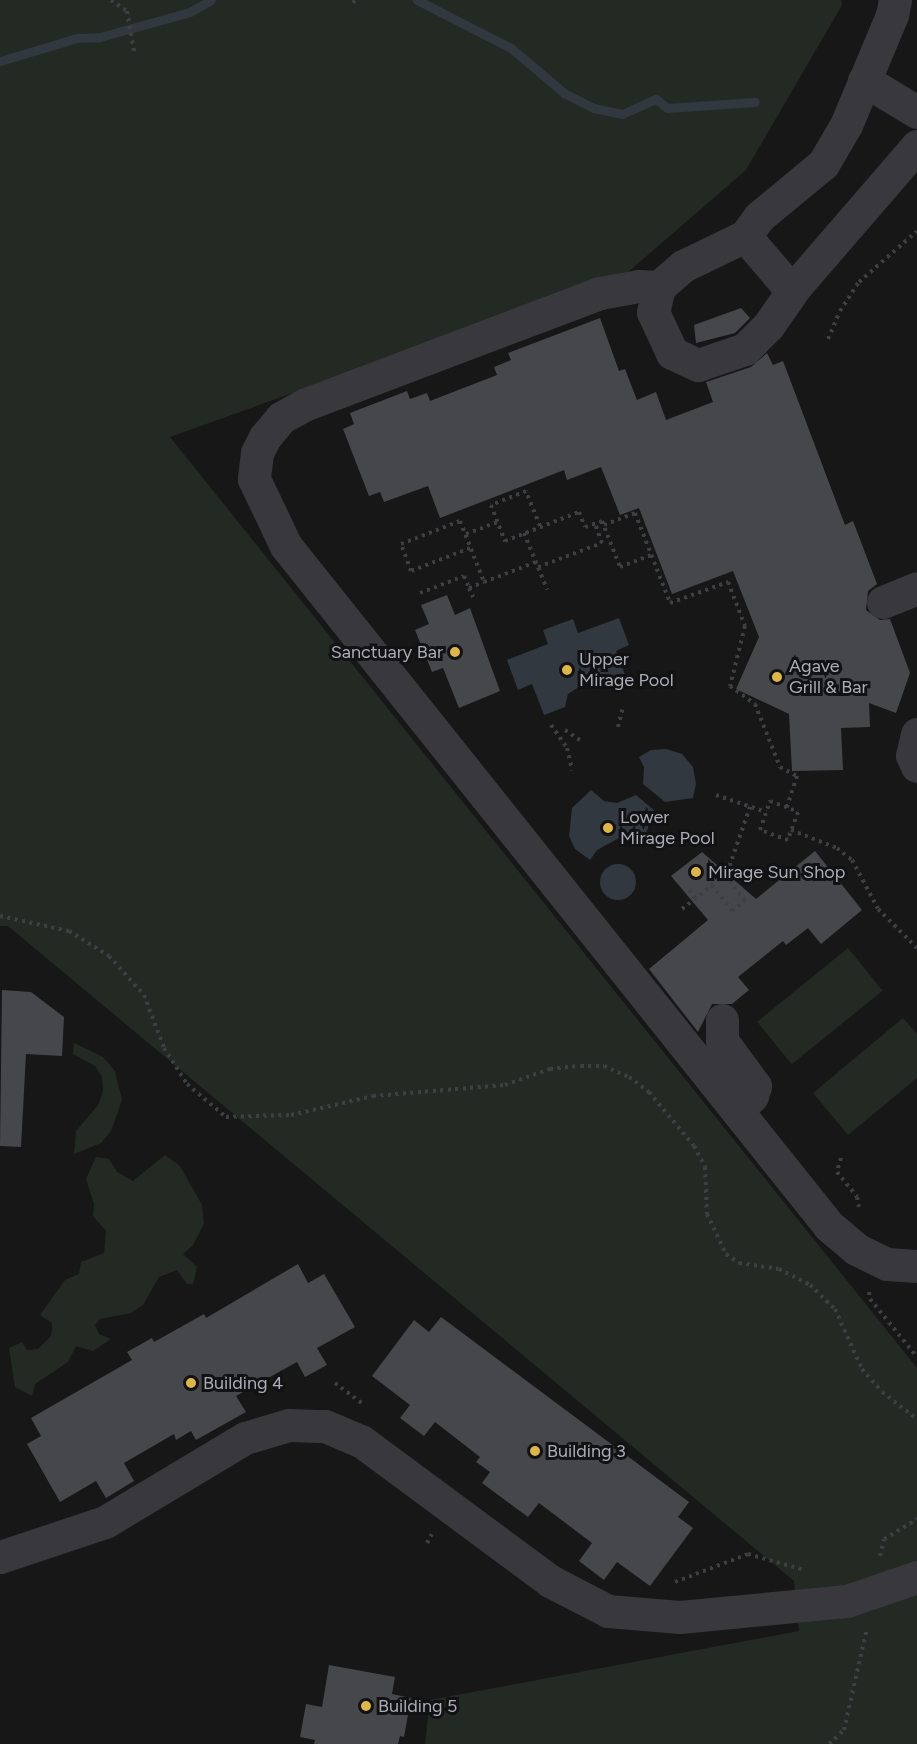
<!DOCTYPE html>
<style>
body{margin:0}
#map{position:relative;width:917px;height:1744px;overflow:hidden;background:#171718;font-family:Figtree,sans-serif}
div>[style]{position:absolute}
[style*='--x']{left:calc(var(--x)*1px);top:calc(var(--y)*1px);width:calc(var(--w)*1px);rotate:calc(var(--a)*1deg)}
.green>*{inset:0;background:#232a24;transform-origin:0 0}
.water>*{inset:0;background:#31383f}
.round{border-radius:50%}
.stream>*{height:9px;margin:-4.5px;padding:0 4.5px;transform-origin:4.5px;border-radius:4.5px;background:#31383f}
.building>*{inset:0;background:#46474a}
.path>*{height:4px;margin-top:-2px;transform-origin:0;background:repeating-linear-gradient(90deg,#3e3f43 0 3px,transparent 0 7.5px)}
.minor>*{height:33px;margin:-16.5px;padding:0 16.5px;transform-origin:16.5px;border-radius:16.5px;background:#38383d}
.dots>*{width:16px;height:16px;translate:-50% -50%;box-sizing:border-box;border:3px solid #121113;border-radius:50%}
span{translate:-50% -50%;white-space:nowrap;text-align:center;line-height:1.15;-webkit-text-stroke:6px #121113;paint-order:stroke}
.poi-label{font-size:18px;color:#aaadb6}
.right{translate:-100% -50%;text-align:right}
.left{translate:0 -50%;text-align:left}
</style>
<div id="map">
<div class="green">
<i style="clip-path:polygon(0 0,841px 0,842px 5px,746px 170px,627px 273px,170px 437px,917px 1368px,917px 1744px,425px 1744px,430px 1700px,799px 1631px,794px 1581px,8px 926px,0 926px)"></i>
<i style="left:848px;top:948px;width:55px;height:117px;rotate:51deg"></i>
<i style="clip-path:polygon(903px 1018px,917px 1034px,917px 1078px,848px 1135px,813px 1093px)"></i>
<i style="clip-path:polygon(74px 1043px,103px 1057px,115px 1071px,122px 1100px,111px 1131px,101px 1143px,74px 1154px,76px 1131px,99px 1104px,103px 1090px,102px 1077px,95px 1066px,73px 1054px)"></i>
<i style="clip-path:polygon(165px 1155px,180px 1166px,202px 1205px,204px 1224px,193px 1245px,183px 1254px,197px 1267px,193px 1284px,187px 1284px,177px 1270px,159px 1277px,143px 1305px,131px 1313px,100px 1319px,95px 1325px,99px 1334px,111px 1339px,93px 1351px,76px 1346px,68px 1362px,35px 1384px,32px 1396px,15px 1387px,9px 1348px,22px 1342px,27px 1350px,38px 1349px,51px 1336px,52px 1328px,52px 1323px,40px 1315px,65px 1280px,79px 1274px,81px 1262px,104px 1253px,106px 1231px,93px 1216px,94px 1204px,86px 1179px,96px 1157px,109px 1159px,117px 1172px,133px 1181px)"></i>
</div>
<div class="water">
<i style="clip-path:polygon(619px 618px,629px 645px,616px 651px,627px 680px,607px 688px,599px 681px,588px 681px,568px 694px,565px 707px,544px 715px,532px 684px,518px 690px,507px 660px,548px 644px,543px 630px,573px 619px,578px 633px)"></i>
<i style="clip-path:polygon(666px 749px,682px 754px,693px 767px,696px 784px,693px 798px,665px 802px,643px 784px,644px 767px,639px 757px,651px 750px)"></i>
<i style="clip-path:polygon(591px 790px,604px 801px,617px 803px,636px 795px,655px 811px,644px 838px,621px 837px,597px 850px,590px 860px,575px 849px,569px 836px,572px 808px)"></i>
<i class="round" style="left:600px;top:864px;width:36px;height:36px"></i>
</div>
<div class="stream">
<i style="--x:417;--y:0;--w:106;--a:27.1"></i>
<i style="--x:511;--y:48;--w:70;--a:40.3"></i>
<i style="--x:564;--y:93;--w:34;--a:27"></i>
<i style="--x:594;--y:108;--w:29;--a:12"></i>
<i style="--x:622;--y:114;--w:37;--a:-24"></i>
<i style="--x:656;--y:99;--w:14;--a:39"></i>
<i style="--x:667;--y:108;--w:88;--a:-3.9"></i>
<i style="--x:0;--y:61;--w:80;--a:-16.6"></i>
<i style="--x:77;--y:38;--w:23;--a:-2"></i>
<i style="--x:100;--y:37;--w:93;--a:-15.5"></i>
<i style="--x:190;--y:12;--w:24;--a:-30"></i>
</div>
<div class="building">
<i style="clip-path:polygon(741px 308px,750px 318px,735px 333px,696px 343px,694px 325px)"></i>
<i style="clip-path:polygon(600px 318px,619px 371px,625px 369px,637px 400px,656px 392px,666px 420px,713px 402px,706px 382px,751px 367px,767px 353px,773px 365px,783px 361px,845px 525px,853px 521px,877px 584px,868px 591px,866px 610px,880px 620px,890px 619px,910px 673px,896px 713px,869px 703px,870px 727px,841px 728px,843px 770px,792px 771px,789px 714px,736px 689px,759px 637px,733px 571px,672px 594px,639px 508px,620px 515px,601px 467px,567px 480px,564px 470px,440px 518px,428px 486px,384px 502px,380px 492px,369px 496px,343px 429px,354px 424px,350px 413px,407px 391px,410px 399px,427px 393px,430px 401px,497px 375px,494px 367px,511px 360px,508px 353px)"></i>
<i style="clip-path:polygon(447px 595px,455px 615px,470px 608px,500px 691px,459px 708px,443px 668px,432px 672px,415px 630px,429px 624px,421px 605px)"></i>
<i style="clip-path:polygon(815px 851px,862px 910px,821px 944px,808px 928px,786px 945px,783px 941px,738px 977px,749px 990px,732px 1004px,712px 1004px,698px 1032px,649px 969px,708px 920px,671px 876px,702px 852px,756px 899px)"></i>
<i style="clip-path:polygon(2px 990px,31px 992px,64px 1017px,62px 1056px,26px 1054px,21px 1147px,0 1146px)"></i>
<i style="clip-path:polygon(298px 1264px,308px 1283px,324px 1274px,355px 1327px,317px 1348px,327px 1365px,305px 1377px,297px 1362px,236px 1396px,246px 1412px,196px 1440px,191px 1431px,176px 1440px,174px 1434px,124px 1463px,134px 1481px,106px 1498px,96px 1481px,60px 1502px,27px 1444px,41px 1436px,31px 1418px,132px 1360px,127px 1352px,152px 1338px,154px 1342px,204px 1314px,206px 1318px)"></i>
<i style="clip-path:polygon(441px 1317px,689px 1502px,678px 1517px,693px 1528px,650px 1586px,617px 1562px,604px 1580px,579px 1561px,592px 1543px,539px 1503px,528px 1517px,482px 1483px,490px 1472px,476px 1462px,480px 1457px,435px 1422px,424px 1436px,400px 1418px,410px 1405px,372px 1376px,414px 1320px,429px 1332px)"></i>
<i style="clip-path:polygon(329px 1665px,395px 1677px,392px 1694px,411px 1698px,404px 1737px,400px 1736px,398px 1744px,314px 1744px,315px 1740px,300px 1737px,306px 1704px,322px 1707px)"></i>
</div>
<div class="path">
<i style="--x:111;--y:0;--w:19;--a:35"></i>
<i style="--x:127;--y:11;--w:41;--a:80.1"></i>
<i style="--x:353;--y:3;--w:4;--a:-56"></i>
<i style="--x:828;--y:339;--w:30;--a:-67"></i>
<i style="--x:840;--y:311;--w:35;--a:-57"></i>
<i style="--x:859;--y:282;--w:77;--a:-41.3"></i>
<i style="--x:604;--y:525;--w:33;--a:-21"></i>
<i style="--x:635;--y:513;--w:97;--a:68.7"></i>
<i style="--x:670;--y:603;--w:62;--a:-19.9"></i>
<i style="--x:728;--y:582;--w:47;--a:68.9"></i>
<i style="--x:745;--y:626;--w:62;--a:104"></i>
<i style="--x:730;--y:686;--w:31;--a:36"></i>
<i style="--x:755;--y:704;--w:68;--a:68.4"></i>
<i style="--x:780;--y:767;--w:19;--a:28"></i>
<i style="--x:797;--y:776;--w:33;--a:108"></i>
<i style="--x:540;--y:526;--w:38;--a:-112"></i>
<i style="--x:526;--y:491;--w:38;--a:158"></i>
<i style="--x:491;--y:505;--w:39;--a:69"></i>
<i style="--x:505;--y:541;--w:79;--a:-21.4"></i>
<i style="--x:579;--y:512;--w:16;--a:68"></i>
<i style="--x:585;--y:527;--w:18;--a:-19"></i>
<i style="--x:602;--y:521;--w:49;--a:68.6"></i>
<i style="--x:620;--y:567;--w:33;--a:-21"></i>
<i style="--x:524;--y:533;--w:61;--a:67.7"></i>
<i style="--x:466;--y:534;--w:34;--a:-21"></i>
<i style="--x:470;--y:548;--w:63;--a:158.7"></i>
<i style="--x:411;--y:571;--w:29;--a:-110"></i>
<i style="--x:401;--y:544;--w:63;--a:-21.3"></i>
<i style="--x:460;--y:521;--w:66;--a:68.5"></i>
<i style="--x:484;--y:582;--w:56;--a:-21"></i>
<i style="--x:538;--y:567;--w:68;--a:-20.6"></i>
<i style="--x:602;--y:543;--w:20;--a:-110"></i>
<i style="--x:469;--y:588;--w:10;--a:66"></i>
<i style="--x:420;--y:593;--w:47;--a:-21.1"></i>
<i style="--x:464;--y:576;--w:13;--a:67"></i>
<i style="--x:469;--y:588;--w:16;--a:-22"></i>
<i style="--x:551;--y:725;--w:28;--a:55"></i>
<i style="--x:567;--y:748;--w:23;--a:77"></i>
<i style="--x:618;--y:727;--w:21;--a:-76"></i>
<i style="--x:565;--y:730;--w:18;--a:34"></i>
<i style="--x:716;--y:795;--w:53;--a:18.8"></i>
<i style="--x:770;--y:801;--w:30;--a:21"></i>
<i style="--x:798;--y:812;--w:30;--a:110"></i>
<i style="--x:788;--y:840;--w:30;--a:-160"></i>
<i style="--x:760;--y:830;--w:31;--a:-71"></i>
<i style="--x:791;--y:830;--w:49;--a:21.4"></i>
<i style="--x:837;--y:848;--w:19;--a:39"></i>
<i style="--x:852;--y:860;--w:55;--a:62"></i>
<i style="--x:878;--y:909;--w:55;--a:45"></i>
<i style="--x:712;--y:885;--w:33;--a:52"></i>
<i style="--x:732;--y:911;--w:16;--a:-38"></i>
<i style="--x:745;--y:901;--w:34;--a:-127"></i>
<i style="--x:689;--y:890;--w:10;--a:53"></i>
<i style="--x:682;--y:909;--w:58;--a:-38.7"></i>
<i style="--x:727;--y:873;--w:70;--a:-70.8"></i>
<i style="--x:0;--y:916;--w:71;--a:12.3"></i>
<i style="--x:69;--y:931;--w:47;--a:32"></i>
<i style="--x:109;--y:956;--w:52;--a:48.1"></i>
<i style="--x:144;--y:995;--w:57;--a:69.3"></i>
<i style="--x:164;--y:1048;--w:43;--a:57.4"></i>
<i style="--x:187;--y:1084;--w:51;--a:40.2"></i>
<i style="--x:226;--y:1117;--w:65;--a:-1.8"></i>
<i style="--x:291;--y:1115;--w:84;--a:-13"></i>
<i style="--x:373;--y:1096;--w:132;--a:-4.8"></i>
<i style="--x:505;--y:1085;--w:48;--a:-19.6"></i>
<i style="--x:550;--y:1069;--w:31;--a:-6"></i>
<i style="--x:581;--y:1066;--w:23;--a:0"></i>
<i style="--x:604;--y:1066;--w:27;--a:24"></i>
<i style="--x:629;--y:1077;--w:25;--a:37"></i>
<i style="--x:649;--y:1092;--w:70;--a:50.2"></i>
<i style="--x:694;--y:1146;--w:24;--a:62"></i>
<i style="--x:705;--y:1167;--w:47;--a:87.6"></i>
<i style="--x:707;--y:1214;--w:44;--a:64.6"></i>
<i style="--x:726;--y:1254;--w:16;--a:35"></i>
<i style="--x:739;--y:1263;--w:40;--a:8.5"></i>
<i style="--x:779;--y:1269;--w:35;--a:27"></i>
<i style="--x:810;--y:1285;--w:35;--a:44"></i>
<i style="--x:835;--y:1309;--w:66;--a:65.8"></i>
<i style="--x:862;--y:1369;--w:30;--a:49"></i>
<i style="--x:882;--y:1392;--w:44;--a:37.6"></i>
<i style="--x:841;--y:1158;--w:15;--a:106"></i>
<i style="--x:837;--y:1172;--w:32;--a:51"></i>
<i style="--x:857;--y:1197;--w:10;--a:79"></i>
<i style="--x:869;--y:1292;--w:7;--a:82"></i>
<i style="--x:870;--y:1299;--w:75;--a:51"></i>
<i style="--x:335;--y:1383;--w:36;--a:37"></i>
<i style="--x:427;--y:1543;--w:10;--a:-61"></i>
<i style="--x:880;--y:1556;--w:17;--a:-77"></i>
<i style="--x:884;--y:1539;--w:39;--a:-31"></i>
<i style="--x:675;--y:1582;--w:78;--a:-21"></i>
<i style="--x:748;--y:1554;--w:58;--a:15.9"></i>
<i style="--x:829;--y:1744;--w:21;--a:-43"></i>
<i style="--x:844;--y:1730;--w:105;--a:-77.3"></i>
</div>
<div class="minor">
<i style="--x:895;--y:0;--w:15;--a:101"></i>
<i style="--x:892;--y:15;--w:119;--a:112.7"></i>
<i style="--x:846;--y:125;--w:45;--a:120.5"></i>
<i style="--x:823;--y:164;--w:83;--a:140.4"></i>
<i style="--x:759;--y:217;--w:24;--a:126"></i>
<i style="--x:745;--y:236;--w:69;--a:154.2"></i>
<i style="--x:683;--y:266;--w:32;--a:139"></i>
<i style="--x:659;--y:287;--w:26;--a:103"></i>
<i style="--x:653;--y:312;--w:45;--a:65.1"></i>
<i style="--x:672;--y:353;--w:29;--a:25"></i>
<i style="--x:698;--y:365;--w:50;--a:-18.8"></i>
<i style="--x:745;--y:349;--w:33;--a:-45"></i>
<i style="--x:768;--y:326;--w:49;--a:-55"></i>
<i style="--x:796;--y:286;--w:185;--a:-49.2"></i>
<i style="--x:864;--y:80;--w:62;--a:31.1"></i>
<i style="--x:745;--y:236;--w:72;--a:49.5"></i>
<i style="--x:659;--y:287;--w:20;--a:-177"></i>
<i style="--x:639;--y:286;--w:40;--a:170"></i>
<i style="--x:600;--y:293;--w:316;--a:159.3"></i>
<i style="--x:304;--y:405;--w:26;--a:151"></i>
<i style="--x:281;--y:418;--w:25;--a:130"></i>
<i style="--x:265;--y:437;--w:18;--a:117"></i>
<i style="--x:257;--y:453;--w:26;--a:97"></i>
<i style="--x:254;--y:479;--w:74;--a:64.5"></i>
<i style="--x:286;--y:546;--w:870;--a:51.39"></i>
<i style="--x:829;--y:1226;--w:35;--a:40"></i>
<i style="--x:856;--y:1249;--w:34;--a:26"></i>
<i style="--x:887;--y:1264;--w:30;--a:4"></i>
<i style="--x:883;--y:602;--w:37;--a:-22"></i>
<i style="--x:917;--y:734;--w:22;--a:103"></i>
<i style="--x:912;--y:755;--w:12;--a:66"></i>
<i style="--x:722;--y:1020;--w:21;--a:90"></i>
<i style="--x:722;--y:1041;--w:56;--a:53.7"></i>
<i style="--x:755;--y:1086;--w:10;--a:107"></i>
<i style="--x:752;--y:1096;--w:21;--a:135"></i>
<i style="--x:0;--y:1557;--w:111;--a:-18.4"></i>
<i style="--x:105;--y:1522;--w:163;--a:-31"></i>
<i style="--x:245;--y:1438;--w:46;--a:-16.5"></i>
<i style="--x:289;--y:1425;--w:36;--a:2"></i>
<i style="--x:325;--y:1426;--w:39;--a:23"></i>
<i style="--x:361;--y:1441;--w:235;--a:36.5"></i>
<i style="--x:550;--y:1581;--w:65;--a:27.3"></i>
<i style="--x:608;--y:1611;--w:72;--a:4.8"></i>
<i style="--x:680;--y:1617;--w:168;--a:-5.5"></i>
<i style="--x:847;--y:1601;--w:74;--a:-18.9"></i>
</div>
<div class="dots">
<i style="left:455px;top:652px;background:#dcb54b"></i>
<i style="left:567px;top:670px;background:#dcb54b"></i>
<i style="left:777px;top:677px;background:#dcb54b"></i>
<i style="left:608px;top:828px;background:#dcb54b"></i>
<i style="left:696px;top:872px;background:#dcb54b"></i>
<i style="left:191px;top:1383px;background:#dcb54b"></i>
<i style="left:535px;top:1451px;background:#dcb54b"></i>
<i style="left:366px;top:1706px;background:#dcb54b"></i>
</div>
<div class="poi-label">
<span class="right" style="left:443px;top:652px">Sanctuary Bar</span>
<span class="left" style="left:579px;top:670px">Upper<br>Mirage Pool</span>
<span class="left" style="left:789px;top:677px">Agave<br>Grill &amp; Bar</span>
<span class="left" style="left:620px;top:828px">Lower<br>Mirage Pool</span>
<span class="left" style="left:708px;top:872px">Mirage Sun Shop</span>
<span class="left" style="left:203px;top:1383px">Building 4</span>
<span class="left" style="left:547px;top:1451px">Building 3</span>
<span class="left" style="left:378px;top:1706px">Building 5</span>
</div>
</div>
